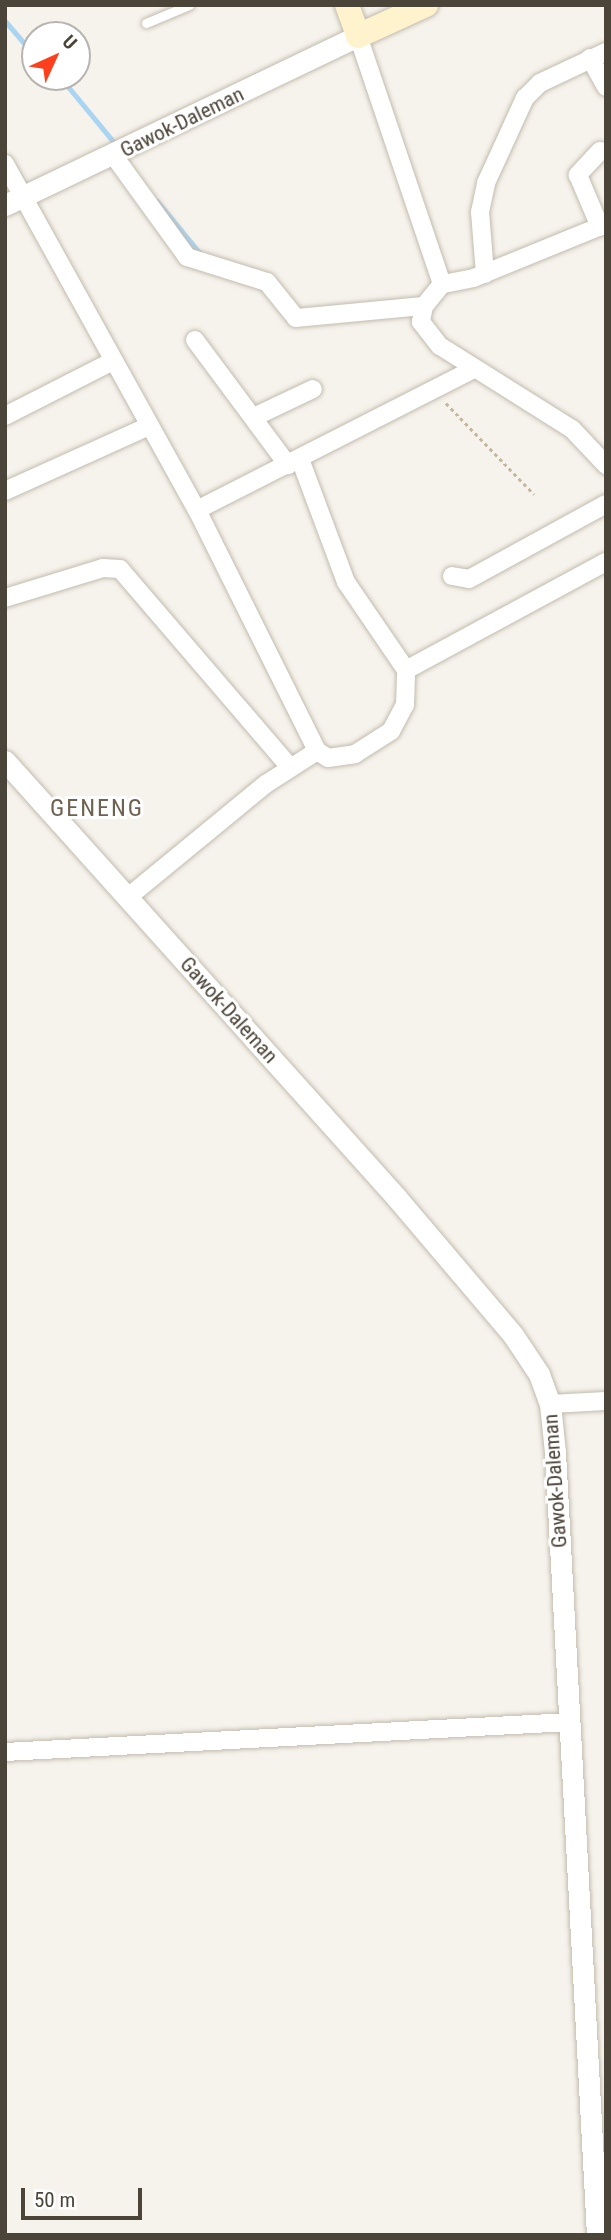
<!DOCTYPE html>
<style>
body{margin:0}
#map{position:relative;width:611px;height:2240px;overflow:hidden;background:#f6f3ec;font-family:"Roboto Condensed",sans-serif}
div>[style]{position:absolute}
[style*='--x']{left:calc(var(--x)*1px);top:calc(var(--y)*1px);width:calc(var(--w)*1px);rotate:calc(var(--a)*1deg)}
.stream>*{height:5px;margin:-2.5px;padding:0 2.5px;transform-origin:2.5px;border-radius:2.5px;background:#a9d4f2}
.path>*{height:2.5px;margin-top:-1.25px;transform-origin:0;background:repeating-linear-gradient(90deg,#c4b79f 0 3.5px,transparent 0 7px)}
.roads{filter:drop-shadow(0 0 2px #c2bbae) drop-shadow(0 0 2px #c2bbae)}
.service>*{height:9px;margin:-4.5px;padding:0 4.5px;transform-origin:4.5px;border-radius:4.5px;background:#fff}
.minor>*{height:18px;margin:-9px;padding:0 9px;transform-origin:9px;border-radius:9px;background:#fff}
.tertiary>*{height:21px;margin:-10.5px;padding:0 10.5px;transform-origin:10.5px;border-radius:10.5px;background:#fff}
.secondary>*{height:24px;margin:-12px;padding:0 12px;transform-origin:12px;border-radius:12px;background:#fff3cd}
span{translate:-50% -50%;white-space:nowrap;text-align:center;line-height:1.15;-webkit-text-stroke:6px #fff;paint-order:stroke}
.street-label{font-size:21px;color:#4b4439}
.quarter-label{font-size:24px;color:#6e6250;letter-spacing:2px}
.frame{position:absolute;inset:0;border:7px solid #4b4439;pointer-events:none}
.north{position:absolute;left:21px;top:21px;width:70px;height:70px;box-sizing:border-box;background:#fff;border:2px solid #b7b4b0;border-radius:50%;rotate:45deg;font-size:19px;font-weight:700;line-height:28px;text-align:center;color:#4b4439}
.north::after{content:'';display:block;margin:auto;width:24px;height:32px;background:#fc3f1d;clip-path:polygon(50% 0,100% 100%,50% 72%,0 100%)}
.scale{position:absolute;left:21px;top:2188px;width:121px;height:32px;box-sizing:border-box;border:4px solid #4b4439;border-top:0;padding-left:9px;font-size:21px;line-height:24px;white-space:nowrap;color:#4b4439;-webkit-text-stroke:5px #fff;paint-order:stroke}
</style>
<div id="map">
<div class="stream">
<i style="--x:5;--y:21;--w:46;--a:49.4"></i>
<i style="--x:60;--y:77;--w:88;--a:50.5"></i>
<i style="--x:157;--y:201;--w:71;--a:50.7"></i>
</div>
<div class="path">
<i style="--x:446;--y:403;--w:127;--a:46"></i>
</div>
<div class="roads">
<div class="service">
<i style="--x:146;--y:23;--w:47;--a:-22.7"></i>
</div>
<div class="minor">
<i style="--x:358;--y:36;--w:262;--a:71.3"></i>
<i style="--x:590;--y:58;--w:33;--a:61"></i>
<i style="--x:600;--y:151;--w:33;--a:133"></i>
<i style="--x:578;--y:175;--w:56;--a:67.1"></i>
<i style="--x:114;--y:156;--w:125;--a:54.1"></i>
<i style="--x:187;--y:257;--w:84;--a:17.4"></i>
<i style="--x:267;--y:282;--w:46;--a:51.1"></i>
<i style="--x:296;--y:318;--w:129;--a:-5.4"></i>
<i style="--x:5;--y:164;--w:396;--a:61"></i>
<i style="--x:197;--y:510;--w:269;--a:63.5"></i>
<i style="--x:317;--y:751;--w:13;--a:32"></i>
<i style="--x:328;--y:758;--w:27;--a:-8"></i>
<i style="--x:355;--y:754;--w:43;--a:-32.6"></i>
<i style="--x:391;--y:731;--w:30;--a:-62"></i>
<i style="--x:405;--y:705;--w:35;--a:-88"></i>
<i style="--x:606;--y:224;--w:143;--a:157.8"></i>
<i style="--x:474;--y:278;--w:33;--a:169"></i>
<i style="--x:442;--y:284;--w:28;--a:129"></i>
<i style="--x:424;--y:306;--w:16;--a:101"></i>
<i style="--x:421;--y:322;--w:31;--a:52"></i>
<i style="--x:440;--y:346;--w:156;--a:32.2"></i>
<i style="--x:572;--y:429;--w:50;--a:46.6"></i>
<i style="--x:485;--y:274;--w:62;--a:-94.6"></i>
<i style="--x:480;--y:212;--w:30;--a:-78"></i>
<i style="--x:486;--y:183;--w:94;--a:-65.4"></i>
<i style="--x:525;--y:98;--w:21;--a:-45"></i>
<i style="--x:540;--y:83;--w:73;--a:-25.2"></i>
<i style="--x:195;--y:340;--w:156;--a:53.4"></i>
<i style="--x:5;--y:416;--w:119;--a:-27"></i>
<i style="--x:254;--y:417;--w:65;--a:-25.4"></i>
<i style="--x:300;--y:459;--w:131;--a:69.5"></i>
<i style="--x:346;--y:582;--w:107;--a:55.7"></i>
<i style="--x:406;--y:670;--w:227;--a:-28.4"></i>
<i style="--x:5;--y:491;--w:158;--a:-24.3"></i>
<i style="--x:197;--y:510;--w:311;--a:-27"></i>
<i style="--x:452;--y:576;--w:17;--a:10"></i>
<i style="--x:469;--y:579;--w:156;--a:-28.7"></i>
<i style="--x:5;--y:598;--w:102;--a:-17"></i>
<i style="--x:103;--y:568;--w:17;--a:3"></i>
<i style="--x:120;--y:569;--w:260;--a:49.4"></i>
<i style="--x:127;--y:898;--w:180;--a:-39.4"></i>
<i style="--x:266;--y:784;--w:61;--a:-32.9"></i>
<i style="--x:550;--y:1404;--w:56;--a:-3.1"></i>
<i style="--x:5;--y:1752;--w:566;--a:-3.04"></i>
</div>
<div class="tertiary">
<i style="--x:5;--y:205;--w:391;--a:-25.6"></i>
<i style="--x:5;--y:761;--w:586;--a:48.11"></i>
<i style="--x:396;--y:1197;--w:181;--a:49.7"></i>
<i style="--x:513;--y:1335;--w:47;--a:56.3"></i>
<i style="--x:539;--y:1374;--w:32;--a:70"></i>
<i style="--x:550;--y:1404;--w:48;--a:84.1"></i>
<i style="--x:555;--y:1452;--w:784;--a:86.93"></i>
</div>
<div class="secondary">
<i style="--x:347;--y:5;--w:33;--a:70"></i>
<i style="--x:358;--y:36;--w:75;--a:-24.5"></i>
</div>
</div>
<div class="street-label">
<span style="left:182px;top:122px;rotate:-26deg">Gawok-Daleman</span>
<span style="left:229px;top:1010px;rotate:48deg">Gawok-Daleman</span>
<span style="left:555px;top:1481px;rotate:-94deg">Gawok-Daleman</span>
</div>
<div class="quarter-label">
<span style="left:97px;top:809px">GENENG</span>
</div>
<div class="frame"></div>
<div class="north">U</div>
<div class="scale">50 m</div>
</div>
